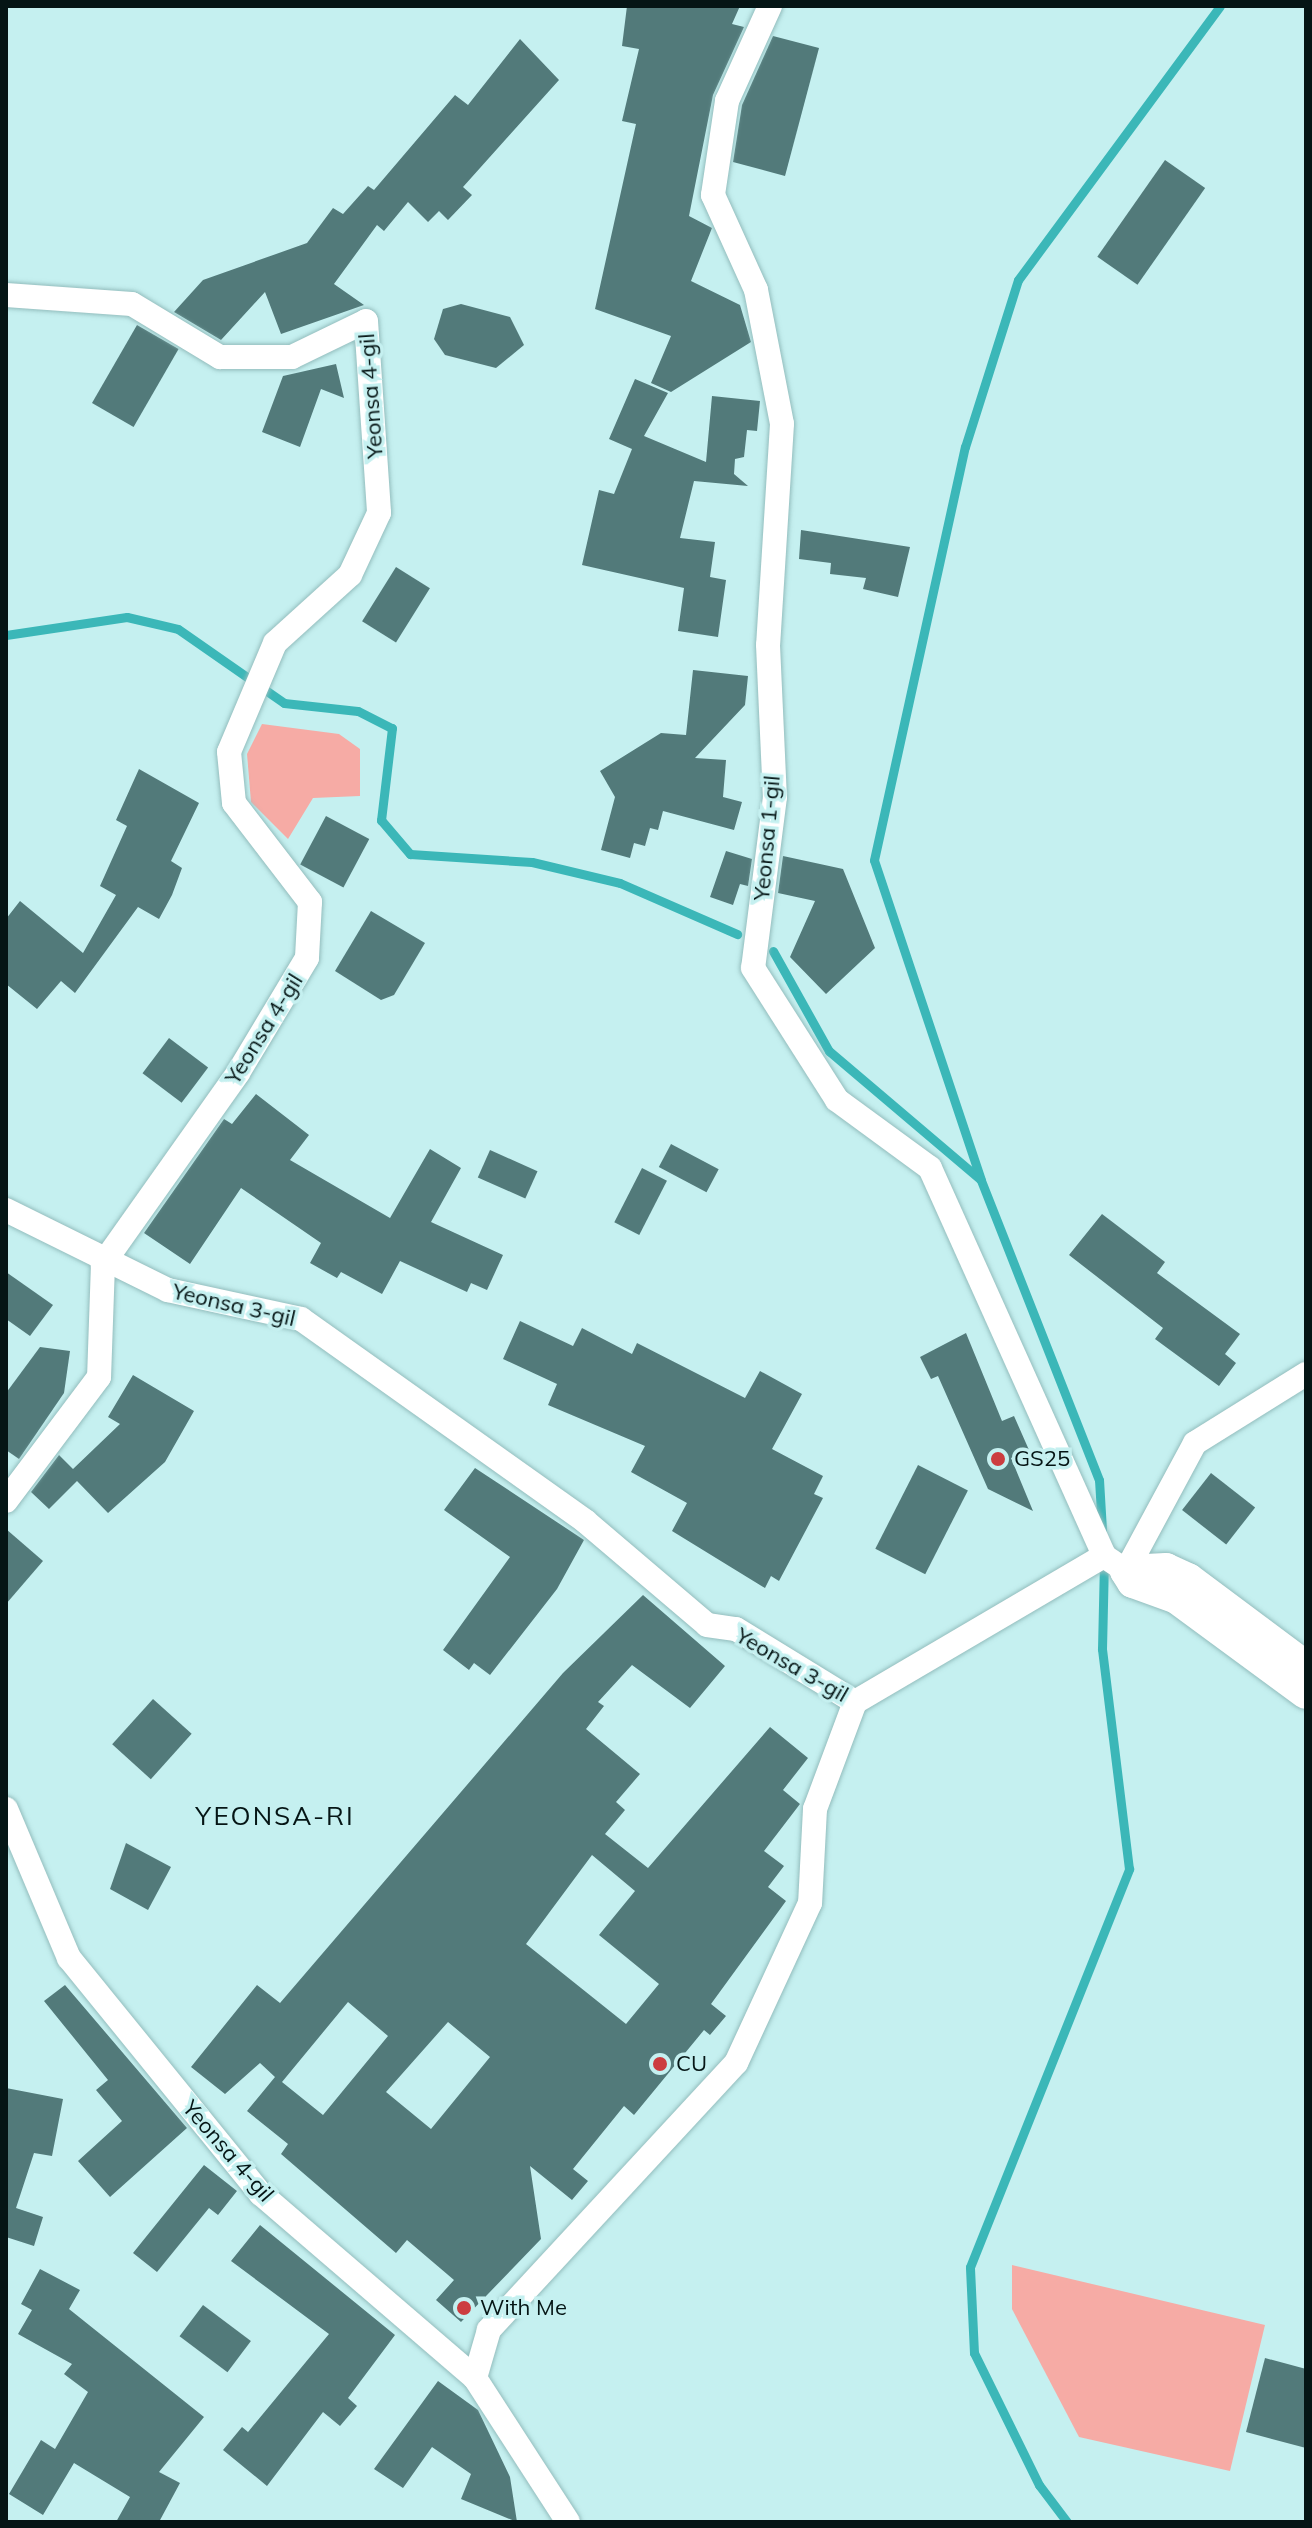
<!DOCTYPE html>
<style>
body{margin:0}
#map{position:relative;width:1312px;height:2528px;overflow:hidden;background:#c5f0f0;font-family:Mulish,sans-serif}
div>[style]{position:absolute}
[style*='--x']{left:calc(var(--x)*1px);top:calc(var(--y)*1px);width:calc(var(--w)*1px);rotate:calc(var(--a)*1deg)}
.green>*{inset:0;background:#f6aba5}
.stream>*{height:9px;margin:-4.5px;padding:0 4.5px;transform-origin:4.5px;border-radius:4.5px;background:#3bb7b8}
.building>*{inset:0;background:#527a7a;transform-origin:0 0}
.roads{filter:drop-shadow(0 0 2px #93bdbd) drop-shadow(0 0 2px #93bdbd)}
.minor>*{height:24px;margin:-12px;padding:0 12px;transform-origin:12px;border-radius:12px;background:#fff}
.tertiary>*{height:32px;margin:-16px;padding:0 16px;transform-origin:16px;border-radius:16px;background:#fff}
.dots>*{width:22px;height:22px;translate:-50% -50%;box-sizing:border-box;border:4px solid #c5f0f0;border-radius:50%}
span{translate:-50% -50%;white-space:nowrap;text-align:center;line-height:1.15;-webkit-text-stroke:7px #c5f0f0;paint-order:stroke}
.street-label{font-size:22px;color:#051515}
.poi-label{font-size:22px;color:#051515}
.left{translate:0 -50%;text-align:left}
.quarter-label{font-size:26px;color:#051515;letter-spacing:2px}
.frame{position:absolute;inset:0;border:8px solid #051515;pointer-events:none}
</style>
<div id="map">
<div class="green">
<i style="clip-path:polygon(262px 724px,339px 734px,360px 749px,360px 796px,313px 798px,288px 839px,251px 802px,247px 754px)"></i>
<i style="clip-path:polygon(1012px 2265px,1265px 2325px,1230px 2471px,1079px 2437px,1012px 2309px)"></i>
</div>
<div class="stream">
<i style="--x:6;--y:635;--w:122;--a:-8.5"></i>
<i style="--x:127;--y:617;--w:52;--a:13.2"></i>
<i style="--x:178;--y:629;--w:129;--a:34.9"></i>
<i style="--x:284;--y:703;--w:74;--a:6.2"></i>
<i style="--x:358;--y:711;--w:38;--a:27"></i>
<i style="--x:392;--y:728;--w:93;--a:96.8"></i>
<i style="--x:381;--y:820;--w:45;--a:49.5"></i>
<i style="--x:410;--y:854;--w:122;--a:3.8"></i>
<i style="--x:532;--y:862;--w:90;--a:13.4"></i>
<i style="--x:620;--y:883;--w:128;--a:23.6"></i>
<i style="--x:773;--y:951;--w:115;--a:60.8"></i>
<i style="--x:829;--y:1051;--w:198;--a:40.3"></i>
<i style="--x:1102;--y:1530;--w:50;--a:-93.4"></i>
<i style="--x:1099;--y:1480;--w:322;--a:-111.5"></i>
<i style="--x:981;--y:1180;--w:337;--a:-108.5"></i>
<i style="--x:874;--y:860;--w:423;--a:-77.6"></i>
<i style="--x:965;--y:447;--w:175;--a:-72.4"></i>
<i style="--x:1018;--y:280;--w:340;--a:-53.6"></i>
<i style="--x:1067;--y:2522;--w:46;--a:-127.1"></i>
<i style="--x:1039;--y:2485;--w:147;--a:-116.2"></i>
<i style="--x:974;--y:2353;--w:86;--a:-92.7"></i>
<i style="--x:970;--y:2267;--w:429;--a:-68.2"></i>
<i style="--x:1129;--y:1869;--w:222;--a:-97"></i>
<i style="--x:1102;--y:1649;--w:88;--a:-88.7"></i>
</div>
<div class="building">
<i style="clip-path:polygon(627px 6px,740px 6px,732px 24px,744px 27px,713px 95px,689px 216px,712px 228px,691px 281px,740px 305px,751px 342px,671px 392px,651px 383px,671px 336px,595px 309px,636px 124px,622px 121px,639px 49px,622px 46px)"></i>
<i style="clip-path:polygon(773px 36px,819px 48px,785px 176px,733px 162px,742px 105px)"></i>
<i style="clip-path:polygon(520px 39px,559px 80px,463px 187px,472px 195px,448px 220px,439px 211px,428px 222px,408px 202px,384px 231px,377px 225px,334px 284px,364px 305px,281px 334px,265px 292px,221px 340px,174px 312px,203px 280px,307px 243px,333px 208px,343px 214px,368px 186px,374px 190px,455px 95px,468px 105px)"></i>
<i style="left:1165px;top:160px;width:49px;height:118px;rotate:35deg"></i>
<i style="clip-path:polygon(461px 304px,510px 317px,524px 345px,496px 368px,445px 355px,434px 339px,443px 309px)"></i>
<i style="left:137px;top:325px;width:48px;height:90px;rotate:30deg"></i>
<i style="clip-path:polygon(336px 364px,344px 398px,321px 389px,300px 447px,262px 432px,283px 376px)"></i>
<i style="clip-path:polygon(635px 379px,668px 393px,644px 436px,706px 462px,712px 396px,760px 401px,757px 431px,747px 430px,744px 457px,735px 459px,734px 474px,748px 486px,694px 481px,680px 538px,715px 542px,710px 577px,726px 580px,718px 637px,678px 631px,684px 588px,582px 565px,599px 490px,614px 494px,632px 449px,609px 439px)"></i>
<i style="clip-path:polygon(801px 530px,910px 547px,898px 597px,863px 589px,866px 578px,830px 574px,831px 563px,799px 559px)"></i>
<i style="left:396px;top:567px;width:40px;height:64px;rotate:32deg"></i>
<i style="clip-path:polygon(693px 670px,748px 676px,745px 705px,695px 758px,726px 760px,723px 797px,742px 802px,734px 830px,663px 811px,658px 830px,650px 828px,645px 846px,634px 843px,630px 858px,601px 850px,615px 797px,600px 771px,661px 733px,686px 735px)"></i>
<i style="clip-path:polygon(139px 769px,199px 803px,171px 861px,182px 868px,172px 895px,159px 919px,138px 907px,75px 993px,61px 981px,37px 1009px,6px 984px,6px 919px,20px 901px,83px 953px,116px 895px,100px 886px,127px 826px,116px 820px)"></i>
<i style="left:326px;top:816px;width:49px;height:55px;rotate:28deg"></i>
<i style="clip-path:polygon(726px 851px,752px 859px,748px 886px,740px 884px,733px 905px,710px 897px)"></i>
<i style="clip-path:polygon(783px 856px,843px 869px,875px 948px,826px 994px,790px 957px,815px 901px,778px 893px)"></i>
<i style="clip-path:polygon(371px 911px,425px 943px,394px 995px,381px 1000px,335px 971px)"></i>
<i style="left:169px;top:1038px;width:49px;height:44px;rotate:37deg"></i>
<i style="clip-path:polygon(256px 1094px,309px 1135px,290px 1160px,390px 1218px,430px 1149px,461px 1168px,431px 1222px,503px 1255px,487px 1290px,471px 1283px,467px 1292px,400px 1261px,382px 1294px,341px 1272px,337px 1278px,310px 1263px,321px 1243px,241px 1188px,190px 1264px,144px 1233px,224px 1119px,232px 1124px)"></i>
<i style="left:671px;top:1144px;width:54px;height:26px;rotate:28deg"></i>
<i style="left:490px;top:1150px;width:52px;height:30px;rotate:24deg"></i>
<i style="left:642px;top:1168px;width:28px;height:61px;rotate:27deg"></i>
<i style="clip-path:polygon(1102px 1214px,1165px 1262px,1157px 1273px,1240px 1334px,1225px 1354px,1236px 1363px,1219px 1386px,1155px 1339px,1163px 1328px,1069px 1255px)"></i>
<i style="clip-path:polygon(6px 1272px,53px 1305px,30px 1336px,6px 1319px)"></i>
<i style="clip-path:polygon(520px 1321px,573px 1346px,582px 1328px,632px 1354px,637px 1343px,745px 1398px,760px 1371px,802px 1394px,772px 1449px,823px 1476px,814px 1494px,823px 1498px,779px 1581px,771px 1576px,765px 1588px,672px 1531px,687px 1503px,631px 1472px,645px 1446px,548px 1405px,557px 1384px,503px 1359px)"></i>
<i style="clip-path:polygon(966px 1333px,1002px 1421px,1014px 1416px,1029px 1450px,1011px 1458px,1033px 1511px,988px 1489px,938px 1376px,931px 1379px,920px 1357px)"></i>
<i style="clip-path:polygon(40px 1347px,70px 1351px,64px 1393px,19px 1459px,6px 1450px,6px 1393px)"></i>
<i style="clip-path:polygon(133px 1375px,194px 1411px,165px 1462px,108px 1513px,77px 1481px,49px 1509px,31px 1492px,59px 1455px,73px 1469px,120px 1424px,108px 1417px)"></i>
<i style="left:918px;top:1465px;width:56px;height:94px;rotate:27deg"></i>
<i style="clip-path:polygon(475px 1468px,584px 1540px,557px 1589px,490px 1675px,474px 1663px,469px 1670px,443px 1650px,510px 1557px,444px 1510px)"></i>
<i style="left:1211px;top:1473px;width:56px;height:47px;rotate:38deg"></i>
<i style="clip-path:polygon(6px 1529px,43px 1561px,6px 1604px)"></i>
<i style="clip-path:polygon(evenodd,643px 1595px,725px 1666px,690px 1708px,632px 1665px,598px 1702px,604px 1706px,586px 1729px,640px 1774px,616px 1802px,625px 1810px,605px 1834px,648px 1868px,770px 1727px,808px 1758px,783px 1790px,800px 1804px,764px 1851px,784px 1866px,768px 1887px,786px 1901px,711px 2004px,726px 2016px,710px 2035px,704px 2030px,634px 2115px,624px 2106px,573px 2169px,588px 2181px,572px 2200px,530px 2166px,541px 2239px,461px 2322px,436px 2300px,454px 2280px,407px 2240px,396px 2253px,281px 2154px,288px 2144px,247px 2111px,275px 2077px,260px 2063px,225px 2094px,191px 2067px,257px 1985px,280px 2003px,563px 1673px,643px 1595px,592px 1855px,635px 1891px,599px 1935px,659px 1984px,626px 2024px,526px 1944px,592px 1855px,643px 1595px,348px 2002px,388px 2036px,323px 2115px,282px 2082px,348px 2002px,643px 1595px,448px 2022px,490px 2057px,431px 2129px,386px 2092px,448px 2022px)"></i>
<i style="left:153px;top:1699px;width:52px;height:61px;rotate:42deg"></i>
<i style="clip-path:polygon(126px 1843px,171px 1867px,148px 1910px,110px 1889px)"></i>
<i style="clip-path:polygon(65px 1985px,187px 2128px,110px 2197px,78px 2161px,122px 2121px,96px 2090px,108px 2080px,44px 2001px)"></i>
<i style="clip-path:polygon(6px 2088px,63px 2099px,52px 2156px,34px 2153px,16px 2208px,43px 2217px,34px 2246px,6px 2237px)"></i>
<i style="clip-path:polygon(204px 2165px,237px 2191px,218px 2215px,209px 2208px,157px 2272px,133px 2253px)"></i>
<i style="clip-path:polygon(260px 2225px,395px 2335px,348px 2398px,357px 2406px,340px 2426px,323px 2412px,267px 2486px,223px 2450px,242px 2427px,248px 2432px,329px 2334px,231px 2261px)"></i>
<i style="clip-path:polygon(40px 2269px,80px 2290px,69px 2309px,204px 2417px,159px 2472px,180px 2483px,159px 2522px,116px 2522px,130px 2497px,74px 2463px,43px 2515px,9px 2494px,41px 2440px,55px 2449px,88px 2392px,64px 2374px,72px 2364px,18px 2334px,32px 2310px,21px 2304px)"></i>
<i style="left:203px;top:2305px;width:60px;height:39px;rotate:37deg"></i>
<i style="clip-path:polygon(1265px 2358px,1306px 2369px,1306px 2448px,1246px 2432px)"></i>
<i style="clip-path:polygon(438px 2381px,478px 2410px,510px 2477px,517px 2522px,461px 2499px,471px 2474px,432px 2447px,403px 2488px,374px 2469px)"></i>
</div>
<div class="roads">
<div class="minor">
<i style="--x:770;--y:6;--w:104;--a:114.4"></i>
<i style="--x:727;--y:101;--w:95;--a:98.5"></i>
<i style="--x:713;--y:195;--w:104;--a:65.6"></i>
<i style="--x:756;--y:290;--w:136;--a:79"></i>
<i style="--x:782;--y:424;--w:221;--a:93.6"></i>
<i style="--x:768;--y:645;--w:152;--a:87.4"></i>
<i style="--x:775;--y:797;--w:172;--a:97.3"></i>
<i style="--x:753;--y:968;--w:156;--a:57.5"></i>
<i style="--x:837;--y:1100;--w:115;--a:36.2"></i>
<i style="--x:930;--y:1168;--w:425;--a:65.8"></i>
<i style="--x:1104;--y:1556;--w:27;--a:34"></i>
<i style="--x:1126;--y:1571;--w:145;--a:-61.7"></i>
<i style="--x:1195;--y:1443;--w:131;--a:-31.9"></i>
<i style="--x:6;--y:295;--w:126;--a:4.1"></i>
<i style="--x:132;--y:304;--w:103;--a:31.1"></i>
<i style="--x:220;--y:357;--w:72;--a:0"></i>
<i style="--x:292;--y:357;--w:82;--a:-25.9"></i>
<i style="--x:366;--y:321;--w:192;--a:86.1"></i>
<i style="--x:379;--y:513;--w:68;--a:115.1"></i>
<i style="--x:350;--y:575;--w:101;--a:137.8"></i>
<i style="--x:275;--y:643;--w:118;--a:112.9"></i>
<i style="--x:229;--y:752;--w:51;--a:84.4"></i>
<i style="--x:234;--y:803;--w:125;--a:52.5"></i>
<i style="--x:310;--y:902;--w:56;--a:93.1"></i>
<i style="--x:307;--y:958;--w:134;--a:121"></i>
<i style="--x:238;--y:1073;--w:234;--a:125.3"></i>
<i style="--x:103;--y:1264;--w:113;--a:92"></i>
<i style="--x:99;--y:1377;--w:155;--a:126.9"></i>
<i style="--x:6;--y:1210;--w:181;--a:26.3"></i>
<i style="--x:168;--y:1290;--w:136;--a:12.3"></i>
<i style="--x:301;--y:1319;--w:349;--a:35.4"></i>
<i style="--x:585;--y:1521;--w:160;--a:40.4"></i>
<i style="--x:707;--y:1625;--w:29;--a:8"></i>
<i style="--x:736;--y:1629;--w:140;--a:31.5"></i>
<i style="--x:855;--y:1702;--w:114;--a:110.5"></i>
<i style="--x:815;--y:1809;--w:94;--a:93"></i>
<i style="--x:810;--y:1903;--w:176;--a:114.8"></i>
<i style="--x:736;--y:2063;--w:364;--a:132.8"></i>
<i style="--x:489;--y:2330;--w:50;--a:106.3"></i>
<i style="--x:855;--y:1702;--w:289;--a:-30.4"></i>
<i style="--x:6;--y:1809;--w:162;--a:67.1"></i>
<i style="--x:69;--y:1958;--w:304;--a:50.9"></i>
<i style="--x:261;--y:2194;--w:282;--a:40.7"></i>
<i style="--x:475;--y:2378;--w:171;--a:57.1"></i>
</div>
<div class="tertiary">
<i style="--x:1306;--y:1667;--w:147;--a:-143.3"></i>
<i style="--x:1188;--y:1579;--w:24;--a:-156"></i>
<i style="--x:1166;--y:1569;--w:40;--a:177.1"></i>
<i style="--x:1126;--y:1571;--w:13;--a:58"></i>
<i style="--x:1133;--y:1582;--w:47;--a:20"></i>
<i style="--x:1177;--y:1598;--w:160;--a:36.4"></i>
</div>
</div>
<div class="dots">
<i style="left:998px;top:1459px;background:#cc3d40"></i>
<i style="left:660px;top:2064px;background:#cc3d40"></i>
<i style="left:464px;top:2308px;background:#cc3d40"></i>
</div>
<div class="street-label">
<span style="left:371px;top:396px;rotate:-94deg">Yeonsa 4-gil</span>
<span style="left:767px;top:838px;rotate:-85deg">Yeonsa 1-gil</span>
<span style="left:264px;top:1029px;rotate:-58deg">Yeonsa 4-gil</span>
<span style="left:234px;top:1305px;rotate:13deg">Yeonsa 3-gil</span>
<span style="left:792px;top:1665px;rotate:30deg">Yeonsa 3-gil</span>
<span style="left:228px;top:2151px;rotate:49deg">Yeonsa 4-gil</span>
</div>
<div class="poi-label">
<span class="left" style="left:1014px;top:1459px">GS25</span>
<span class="left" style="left:676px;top:2064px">CU</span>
<span class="left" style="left:480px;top:2308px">With Me</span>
</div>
<div class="quarter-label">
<span style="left:275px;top:1816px">YEONSA-RI</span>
</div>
<div class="frame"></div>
</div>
